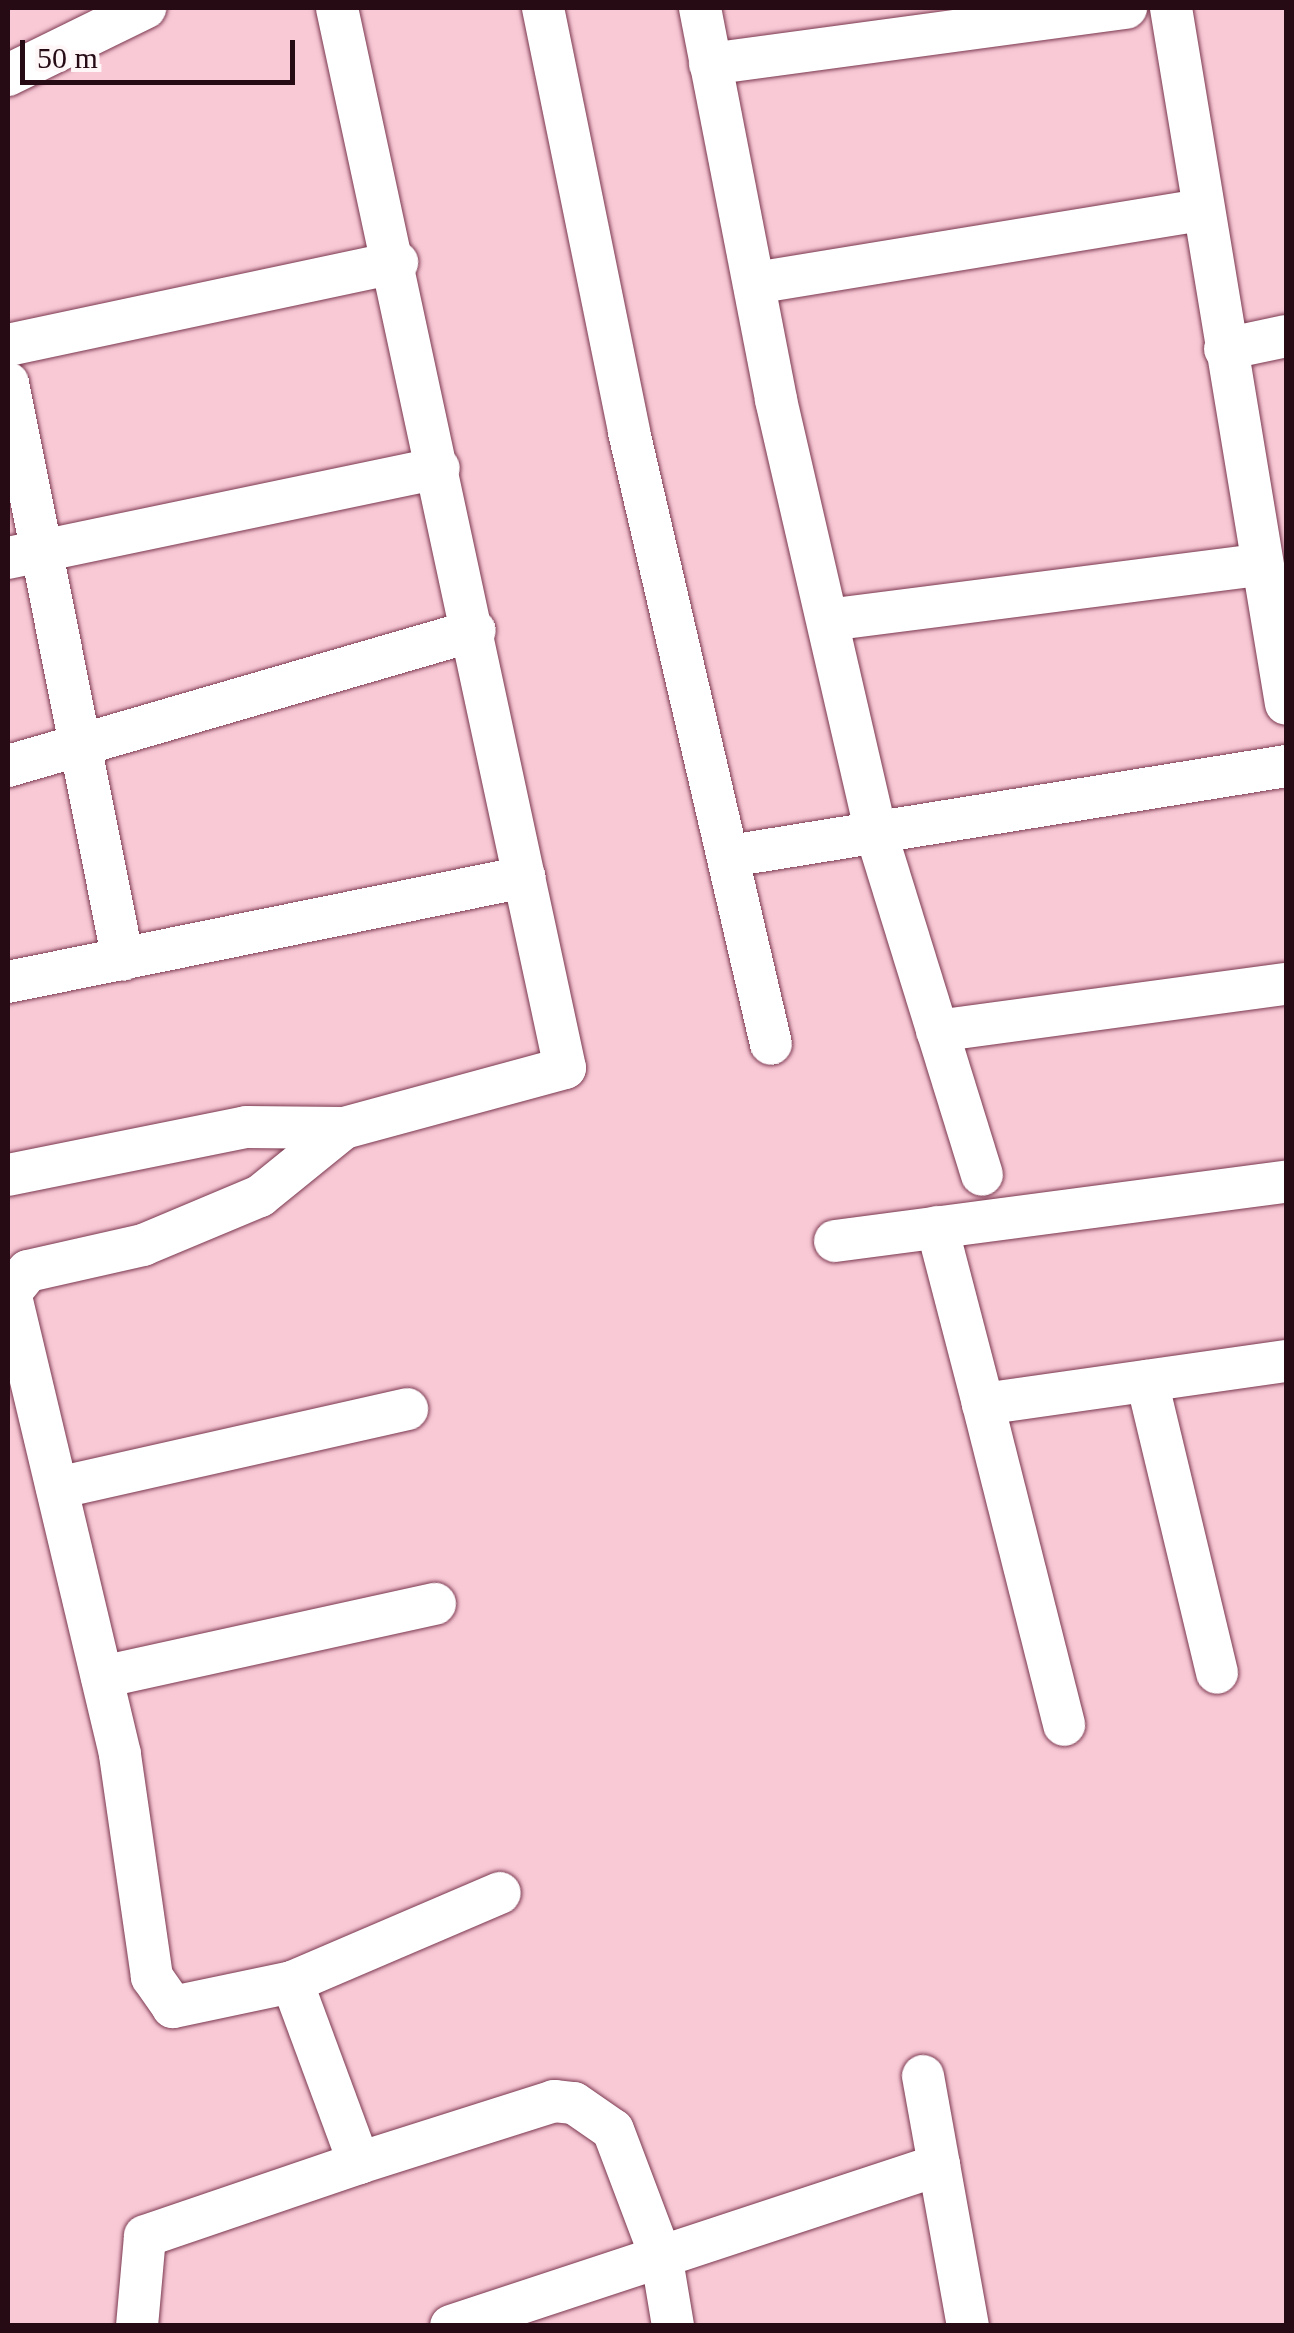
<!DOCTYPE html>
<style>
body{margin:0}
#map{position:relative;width:1294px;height:2333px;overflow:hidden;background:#f9c9d6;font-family:Georgia,serif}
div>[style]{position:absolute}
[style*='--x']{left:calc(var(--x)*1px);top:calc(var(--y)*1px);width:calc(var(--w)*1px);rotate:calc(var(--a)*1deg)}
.roads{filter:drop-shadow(0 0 2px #7a384f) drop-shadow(0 0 2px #7a384f)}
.street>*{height:42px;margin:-21px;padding:0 21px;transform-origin:21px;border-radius:21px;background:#fff}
span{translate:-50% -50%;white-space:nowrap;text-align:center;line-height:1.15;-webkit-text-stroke:10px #fff6f8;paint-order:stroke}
.frame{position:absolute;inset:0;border:10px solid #260a14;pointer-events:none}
.scale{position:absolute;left:20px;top:40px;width:275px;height:45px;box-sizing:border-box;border:5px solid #260a14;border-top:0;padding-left:12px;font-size:30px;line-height:35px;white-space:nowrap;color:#260a14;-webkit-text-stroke:8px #fff6f8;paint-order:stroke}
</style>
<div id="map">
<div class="roads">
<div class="street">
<i style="--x:543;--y:8;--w:433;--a:78.5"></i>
<i style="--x:629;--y:432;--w:628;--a:76.94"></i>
<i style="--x:700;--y:8;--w:399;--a:79"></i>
<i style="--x:776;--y:400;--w:437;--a:77"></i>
<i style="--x:874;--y:826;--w:365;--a:72.8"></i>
<i style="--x:1171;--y:8;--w:705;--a:80.62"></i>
<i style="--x:710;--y:64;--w:420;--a:-7.7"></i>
<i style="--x:8;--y:75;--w:153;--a:-26.1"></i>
<i style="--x:755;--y:283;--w:454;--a:-9.3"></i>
<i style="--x:8;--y:345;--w:398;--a:-12"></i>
<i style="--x:1225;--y:349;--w:62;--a:-12"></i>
<i style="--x:8;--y:383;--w:588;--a:78.73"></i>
<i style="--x:8;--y:558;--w:440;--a:-11.8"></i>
<i style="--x:828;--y:620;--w:435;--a:-7.3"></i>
<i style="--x:8;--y:766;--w:486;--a:-16.2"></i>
<i style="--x:730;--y:856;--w:563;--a:-9.19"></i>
<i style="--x:8;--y:982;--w:527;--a:-11.5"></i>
<i style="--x:937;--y:1031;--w:352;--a:-7.7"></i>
<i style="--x:8;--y:1175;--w:243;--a:-11.4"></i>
<i style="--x:246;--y:1127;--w:98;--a:0.6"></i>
<i style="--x:937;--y:1227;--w:183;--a:75.4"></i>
<i style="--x:983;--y:1404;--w:306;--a:-8.1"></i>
<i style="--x:835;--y:1241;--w:455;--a:-7.5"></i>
<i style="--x:1147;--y:1381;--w:300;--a:76.5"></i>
<i style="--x:983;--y:1404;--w:331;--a:75.8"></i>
<i style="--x:57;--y:1488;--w:359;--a:-12.7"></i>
<i style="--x:102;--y:1677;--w:341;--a:-12.4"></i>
<i style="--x:292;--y:1982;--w:226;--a:-23.2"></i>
<i style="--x:923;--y:2076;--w:90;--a:79.8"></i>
<i style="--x:359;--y:2163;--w:205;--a:-17.6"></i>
<i style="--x:554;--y:2101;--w:20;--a:6"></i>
<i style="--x:574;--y:2103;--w:47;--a:34.7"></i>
<i style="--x:613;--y:2130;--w:139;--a:69.3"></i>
<i style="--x:662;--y:2260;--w:67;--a:80.5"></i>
<i style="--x:137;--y:2326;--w:90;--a:-84.9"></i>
<i style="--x:145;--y:2236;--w:226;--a:-18.8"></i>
<i style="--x:359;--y:2163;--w:193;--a:-110.3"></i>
<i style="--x:292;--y:1982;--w:122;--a:168.1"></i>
<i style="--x:173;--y:2007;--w:37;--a:-125"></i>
<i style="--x:152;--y:1977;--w:225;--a:-98.2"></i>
<i style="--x:120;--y:1754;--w:474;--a:-103.4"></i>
<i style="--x:10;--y:1293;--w:28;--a:-51"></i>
<i style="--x:28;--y:1271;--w:118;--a:-12.7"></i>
<i style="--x:143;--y:1245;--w:127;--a:-22.7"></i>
<i style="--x:260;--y:1196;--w:108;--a:-39"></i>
<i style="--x:344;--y:1128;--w:229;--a:-15.2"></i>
<i style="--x:565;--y:1068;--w:1084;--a:-102.14"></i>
<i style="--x:451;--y:2326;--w:514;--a:-18.26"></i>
<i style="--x:939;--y:2165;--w:164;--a:79.8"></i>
</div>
</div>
<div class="frame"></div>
<div class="scale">50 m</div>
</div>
